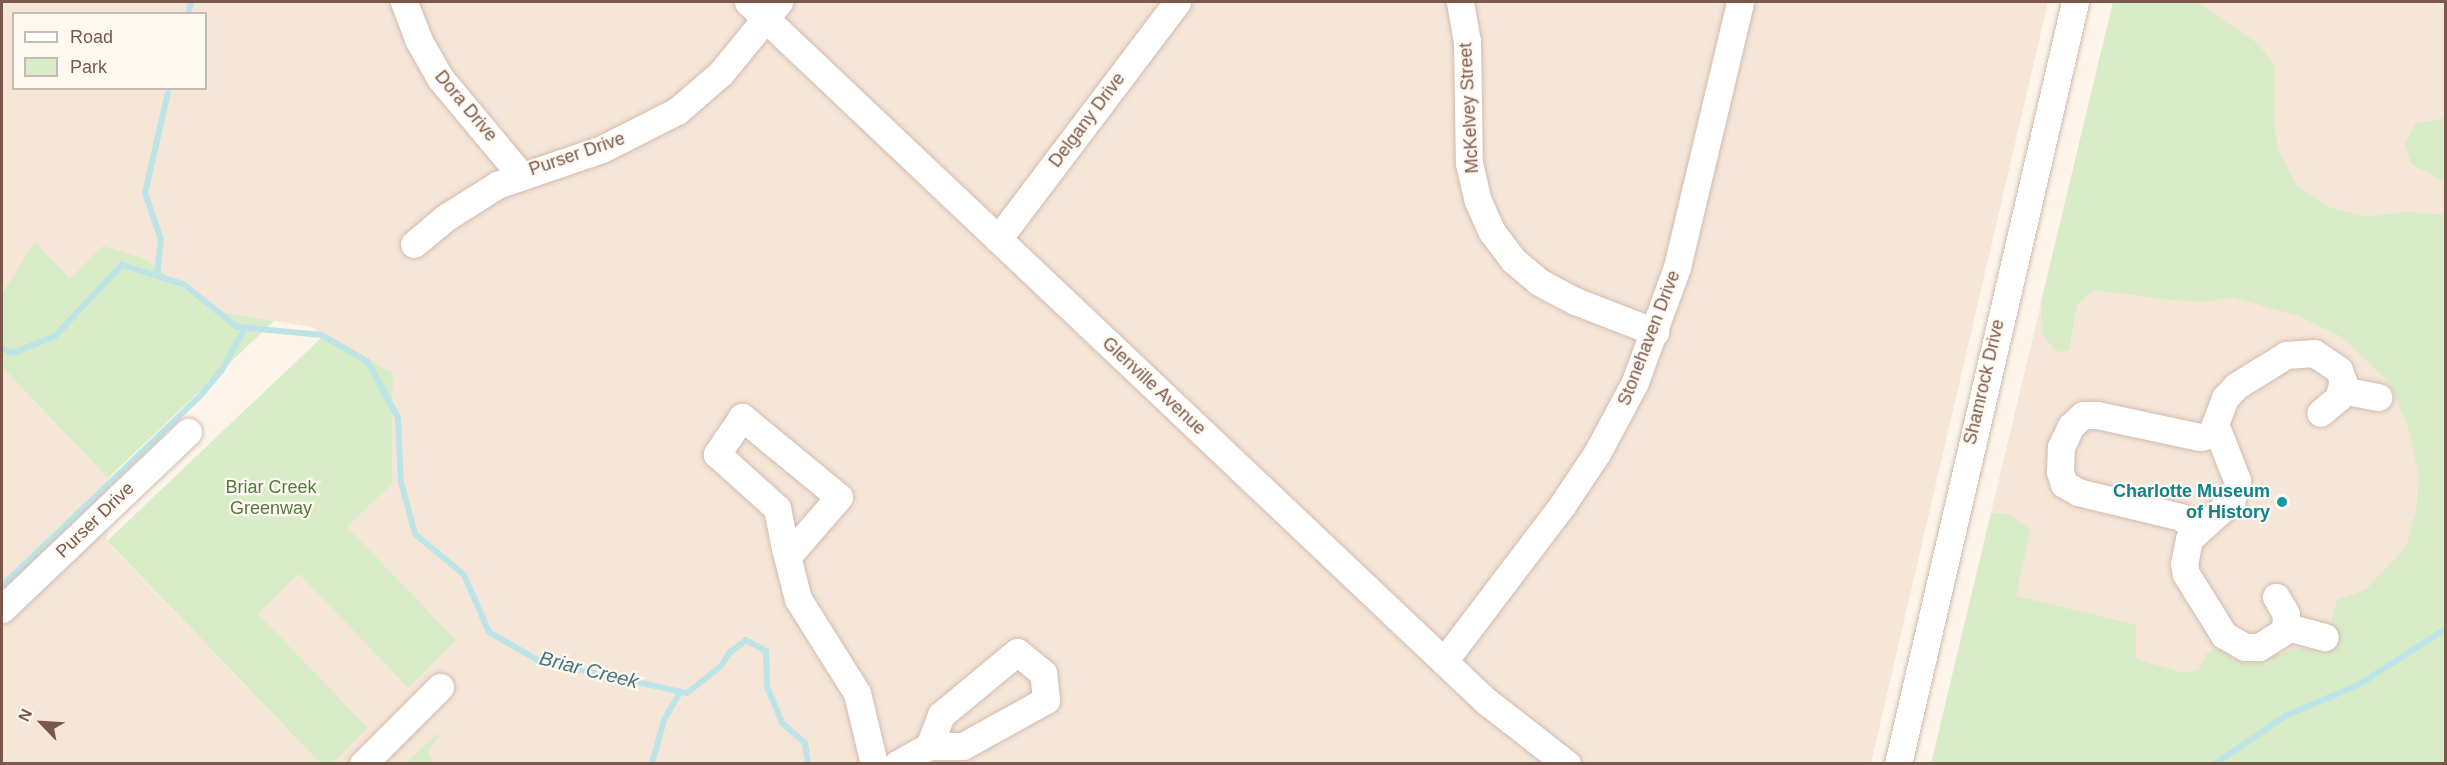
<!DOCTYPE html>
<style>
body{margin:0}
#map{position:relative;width:2447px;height:765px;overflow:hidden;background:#fdf5ea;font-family:Helvetica,sans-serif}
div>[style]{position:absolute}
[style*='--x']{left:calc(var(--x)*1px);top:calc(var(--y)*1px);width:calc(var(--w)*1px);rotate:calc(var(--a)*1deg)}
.residential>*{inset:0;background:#f5e6d8}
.green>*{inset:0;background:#d9ecc8}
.stream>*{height:6px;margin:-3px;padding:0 3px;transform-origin:3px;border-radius:3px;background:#bde5e8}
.roads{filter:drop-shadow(0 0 2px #d1bbaf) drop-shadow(0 0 2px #d1bbaf)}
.minor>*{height:27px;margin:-13.5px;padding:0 13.5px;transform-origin:13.5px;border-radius:13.5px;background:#fff}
.dots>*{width:16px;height:16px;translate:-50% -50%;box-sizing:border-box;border:3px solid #fff9f2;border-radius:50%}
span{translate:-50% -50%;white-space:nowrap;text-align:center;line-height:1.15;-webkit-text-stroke:4.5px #fff9f2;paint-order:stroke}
.street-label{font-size:18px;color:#7a594c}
.park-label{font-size:18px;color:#557a41}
.culture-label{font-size:18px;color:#0d838f;font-weight:700}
.right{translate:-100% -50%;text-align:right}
.water-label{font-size:20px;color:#3f787e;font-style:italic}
.frame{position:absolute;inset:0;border:3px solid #7a594c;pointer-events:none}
.legend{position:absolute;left:12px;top:12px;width:195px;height:78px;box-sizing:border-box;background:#fff9f2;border:2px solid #cab9b0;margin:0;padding:8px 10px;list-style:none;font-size:18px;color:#7a594c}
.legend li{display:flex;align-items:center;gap:12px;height:30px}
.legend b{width:30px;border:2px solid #cab9b0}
.north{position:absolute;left:12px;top:693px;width:60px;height:60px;-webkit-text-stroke:4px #fff9f2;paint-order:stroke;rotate:295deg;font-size:16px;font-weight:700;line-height:24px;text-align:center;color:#7a594c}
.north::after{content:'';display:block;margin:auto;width:21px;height:27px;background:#7a594c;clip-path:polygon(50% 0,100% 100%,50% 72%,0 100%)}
</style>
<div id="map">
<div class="residential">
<i style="clip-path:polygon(evenodd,2px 2px,2048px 2px,1871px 763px,434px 763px,428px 752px,439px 737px,438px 734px,405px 763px,331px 763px,367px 728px,257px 614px,299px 574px,408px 688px,347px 527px,392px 484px,393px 373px,322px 337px,313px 327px,212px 311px,145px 259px,70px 279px,35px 243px,2px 293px,2px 2px,14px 14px,206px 14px,206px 88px,14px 88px,14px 14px)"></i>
<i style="clip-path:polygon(2113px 2px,2445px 2px,2445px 763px,1931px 764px)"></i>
<i style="clip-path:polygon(2px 367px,108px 478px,107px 542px,320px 763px,2px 763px)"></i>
</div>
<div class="green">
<i style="clip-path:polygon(2113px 2px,2197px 2px,2257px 43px,2275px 66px,2274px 123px,2278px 150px,2296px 185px,2328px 207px,2366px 217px,2406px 212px,2445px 215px,2445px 763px,1931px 764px,1991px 513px,2009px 514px,2030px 530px,2016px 596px,2136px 625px,2136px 659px,2181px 672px,2198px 671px,2207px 653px,2217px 649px,2233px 659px,2253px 663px,2300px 648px,2324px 651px,2337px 600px,2366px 589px,2406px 547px,2416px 511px,2419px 476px,2408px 427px,2388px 381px,2342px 337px,2299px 316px,2232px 297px,2206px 302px,2170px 300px,2094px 290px,2077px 305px,2069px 350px,2057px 352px,2042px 334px,2041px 302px)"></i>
<i style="clip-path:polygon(2445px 118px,2446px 118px,2445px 182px,2411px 164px,2405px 143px,2416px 123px)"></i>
<i style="clip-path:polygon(35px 242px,70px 279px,103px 246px,145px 259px,212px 311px,274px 321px,108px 478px,2px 367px,2px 293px)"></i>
<i style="clip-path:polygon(322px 337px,393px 373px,392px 484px,347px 527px,456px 640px,408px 688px,299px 574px,258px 614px,368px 728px,331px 764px,320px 763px,107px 541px)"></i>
<i style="clip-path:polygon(438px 733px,439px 737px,428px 752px,434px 763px,405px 763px)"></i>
</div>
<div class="stream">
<i style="--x:188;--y:14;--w:12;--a:-76"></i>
<i style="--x:157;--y:276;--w:37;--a:-84"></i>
<i style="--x:161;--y:239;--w:49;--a:-109.2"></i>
<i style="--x:145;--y:193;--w:108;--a:-77.1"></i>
<i style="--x:2;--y:348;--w:12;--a:24"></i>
<i style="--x:13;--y:353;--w:45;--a:-22"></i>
<i style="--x:55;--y:336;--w:98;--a:-46.7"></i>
<i style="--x:122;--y:265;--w:64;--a:17.3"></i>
<i style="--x:183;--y:284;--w:69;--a:38.5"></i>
<i style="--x:237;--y:327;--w:85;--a:5.4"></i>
<i style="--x:322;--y:335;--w:53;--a:30.4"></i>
<i style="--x:368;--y:362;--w:64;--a:61.8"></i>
<i style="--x:398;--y:418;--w:64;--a:87.3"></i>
<i style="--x:401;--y:482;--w:54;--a:74.9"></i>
<i style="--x:415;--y:534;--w:64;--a:39.9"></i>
<i style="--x:464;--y:575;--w:62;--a:66.3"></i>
<i style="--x:489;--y:632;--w:58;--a:30.1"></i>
<i style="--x:539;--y:661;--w:151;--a:12.2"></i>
<i style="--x:687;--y:693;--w:43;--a:-38.5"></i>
<i style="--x:721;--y:666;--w:15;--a:-58"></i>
<i style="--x:729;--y:653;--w:21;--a:-37"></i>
<i style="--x:746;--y:640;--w:23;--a:29"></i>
<i style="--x:766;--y:651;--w:36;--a:88"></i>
<i style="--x:767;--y:687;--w:39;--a:67"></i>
<i style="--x:782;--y:723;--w:30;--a:41"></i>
<i style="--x:805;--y:743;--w:21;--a:82"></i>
<i style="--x:2;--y:586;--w:274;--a:-43.8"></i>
<i style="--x:200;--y:396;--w:34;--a:-50"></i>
<i style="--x:222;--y:370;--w:48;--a:-61.3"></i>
<i style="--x:652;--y:764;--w:46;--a:-74.7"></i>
<i style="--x:664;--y:720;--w:32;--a:-60"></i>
<i style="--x:2215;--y:764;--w:85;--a:-34.4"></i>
<i style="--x:2285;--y:716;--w:79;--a:-23"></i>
<i style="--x:2358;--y:685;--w:104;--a:-32.5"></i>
</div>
<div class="roads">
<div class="minor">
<i style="--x:404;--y:2;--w:40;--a:69"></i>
<i style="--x:418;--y:39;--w:45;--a:60.6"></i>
<i style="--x:440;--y:78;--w:125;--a:50.2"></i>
<i style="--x:748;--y:2;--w:1016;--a:43.45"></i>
<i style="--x:1486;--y:701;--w:103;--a:37.9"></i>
<i style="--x:1460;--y:2;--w:40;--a:80"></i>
<i style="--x:1467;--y:41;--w:122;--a:89.1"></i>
<i style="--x:1469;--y:163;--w:39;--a:77"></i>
<i style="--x:1478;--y:201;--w:34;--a:66"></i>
<i style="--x:1492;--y:232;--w:35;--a:53"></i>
<i style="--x:1513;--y:260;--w:34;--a:40"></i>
<i style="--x:1539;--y:282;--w:41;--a:27.8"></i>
<i style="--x:1575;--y:301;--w:86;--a:21.2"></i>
<i style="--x:998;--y:239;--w:297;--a:-52.9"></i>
<i style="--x:414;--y:244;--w:40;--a:-40"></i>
<i style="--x:445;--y:218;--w:62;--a:-32.4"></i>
<i style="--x:497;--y:185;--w:111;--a:-18.9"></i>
<i style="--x:602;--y:149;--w:84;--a:-26.9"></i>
<i style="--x:677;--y:111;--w:58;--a:-40.8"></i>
<i style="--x:721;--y:73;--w:92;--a:-50.8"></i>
<i style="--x:2342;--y:390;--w:37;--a:11"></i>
<i style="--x:2237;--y:480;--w:60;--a:-111.4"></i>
<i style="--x:2215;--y:424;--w:28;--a:-69"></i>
<i style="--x:2225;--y:398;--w:16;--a:-47"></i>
<i style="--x:2236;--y:386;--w:59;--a:-31.8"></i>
<i style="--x:2286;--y:355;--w:28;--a:-4"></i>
<i style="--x:2314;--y:353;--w:30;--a:34"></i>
<i style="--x:2339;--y:370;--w:12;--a:70"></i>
<i style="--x:2343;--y:381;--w:18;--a:106"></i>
<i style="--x:2338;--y:398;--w:23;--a:140"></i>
<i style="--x:2232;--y:500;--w:58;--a:137.8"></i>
<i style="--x:2189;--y:539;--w:25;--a:101"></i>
<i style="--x:2184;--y:564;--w:10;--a:79"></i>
<i style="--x:2186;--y:574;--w:72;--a:58.1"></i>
<i style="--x:2224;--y:635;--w:24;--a:30"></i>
<i style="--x:2245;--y:647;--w:14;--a:0"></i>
<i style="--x:2259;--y:647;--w:31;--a:-32"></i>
<i style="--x:2285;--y:631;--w:17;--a:-87"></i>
<i style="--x:2286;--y:614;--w:20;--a:-120"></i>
<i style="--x:2195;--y:529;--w:18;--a:-139"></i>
<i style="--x:2181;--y:517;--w:106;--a:-166.4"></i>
<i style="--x:2078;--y:492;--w:16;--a:-150"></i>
<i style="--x:2064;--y:484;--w:13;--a:-108"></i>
<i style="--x:2060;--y:472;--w:25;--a:-88"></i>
<i style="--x:2061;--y:447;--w:23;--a:-65"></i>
<i style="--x:2071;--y:426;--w:16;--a:-43"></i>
<i style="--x:2083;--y:415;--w:14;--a:0"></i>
<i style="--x:2097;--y:415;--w:105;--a:12.1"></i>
<i style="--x:2200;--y:437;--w:17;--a:-10"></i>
<i style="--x:788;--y:556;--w:78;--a:-49.2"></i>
<i style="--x:839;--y:497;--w:126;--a:-140.5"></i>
<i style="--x:742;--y:417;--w:45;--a:124"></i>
<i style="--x:717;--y:454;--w:81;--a:42"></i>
<i style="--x:777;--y:508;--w:41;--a:78.7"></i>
<i style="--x:785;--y:548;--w:53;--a:75.7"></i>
<i style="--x:798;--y:599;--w:111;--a:57.9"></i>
<i style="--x:857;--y:693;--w:73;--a:76.5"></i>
<i style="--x:2;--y:609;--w:257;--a:-43.6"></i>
<i style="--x:2287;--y:627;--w:39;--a:15"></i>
<i style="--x:1444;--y:661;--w:197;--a:-52.8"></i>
<i style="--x:1563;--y:504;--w:61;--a:-56.3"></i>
<i style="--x:1597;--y:453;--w:81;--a:-61.8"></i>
<i style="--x:1635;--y:382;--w:122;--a:-69.9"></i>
<i style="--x:1677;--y:267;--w:272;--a:-76.6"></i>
<i style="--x:363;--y:764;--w:109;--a:-45"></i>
<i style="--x:897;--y:764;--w:37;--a:-29"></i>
<i style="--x:929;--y:746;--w:34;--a:0"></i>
<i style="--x:963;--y:746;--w:95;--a:-29"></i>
<i style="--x:1046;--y:700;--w:27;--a:-96"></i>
<i style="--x:1043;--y:673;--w:33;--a:-141"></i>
<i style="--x:1017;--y:652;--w:99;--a:140.3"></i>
<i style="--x:941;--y:715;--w:33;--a:111"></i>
<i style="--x:1898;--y:764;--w:782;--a:-76.92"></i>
</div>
</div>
<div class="dots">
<i style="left:2282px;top:502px;background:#0f9aa8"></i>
</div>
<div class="street-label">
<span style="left:466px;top:106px;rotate:50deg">Dora Drive</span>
<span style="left:1469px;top:108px;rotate:-93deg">McKelvey Street</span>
<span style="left:1087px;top:120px;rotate:-53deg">Delgany Drive</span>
<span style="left:577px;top:154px;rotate:-19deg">Purser Drive</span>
<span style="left:1649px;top:338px;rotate:-69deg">Stonehaven Drive</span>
<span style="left:1984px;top:382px;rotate:-77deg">Shamrock Drive</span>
<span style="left:1154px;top:386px;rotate:43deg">Glenville Avenue</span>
<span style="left:95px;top:520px;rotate:-44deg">Purser Drive</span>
</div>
<div class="park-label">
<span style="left:271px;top:498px">Briar Creek<br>Greenway</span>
</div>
<div class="culture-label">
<span class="right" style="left:2270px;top:502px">Charlotte Museum<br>of History</span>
</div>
<div class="water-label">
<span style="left:589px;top:670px;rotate:14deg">Briar Creek</span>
</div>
<div class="frame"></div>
<ul class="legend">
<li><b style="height:8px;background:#fff"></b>Road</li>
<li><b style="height:16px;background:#d9ecc8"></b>Park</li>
</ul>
<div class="north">N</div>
</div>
